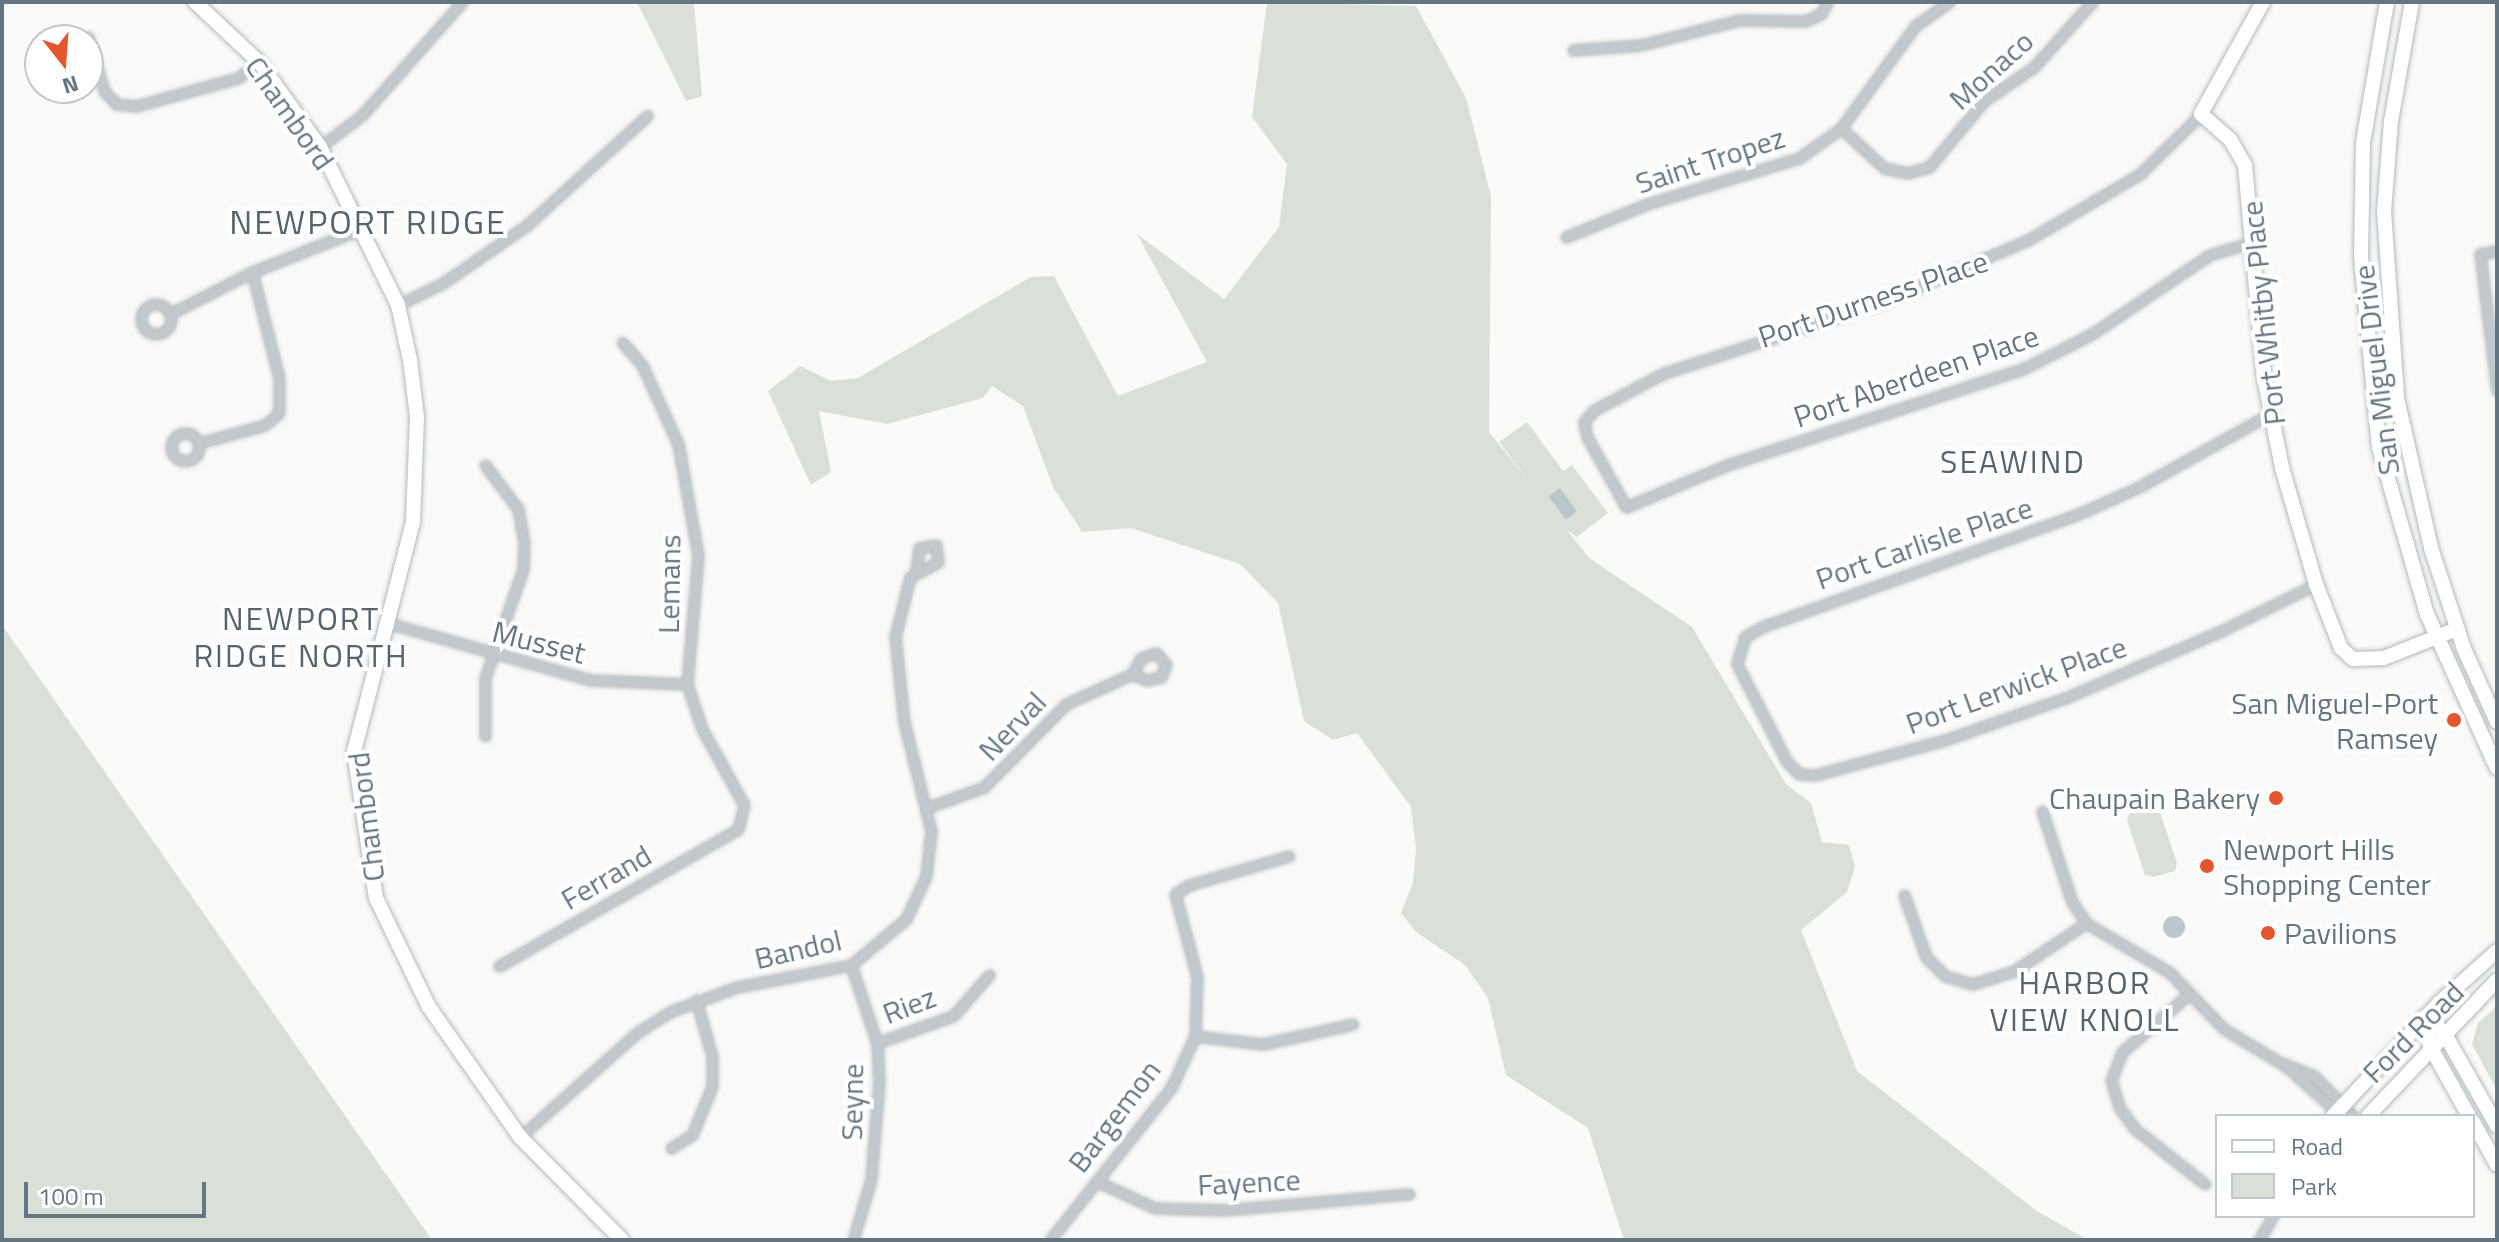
<!DOCTYPE html>
<style>
body{margin:0}
#map{position:relative;width:2499px;height:1242px;overflow:hidden;background:#fafaf8;font-family:"Titillium Web",sans-serif}
div>[style]{position:absolute}
[style*='--x']{left:calc(var(--x)*1px);top:calc(var(--y)*1px);width:calc(var(--w)*1px);rotate:calc(var(--a)*1deg)}
.green>*{inset:0;background:#dadfd7}
.water>*{inset:0;background:#bbc7cb;transform-origin:0 0}
.round{border-radius:50%}
.roads{filter:drop-shadow(0 0 2px #b3babf) drop-shadow(0 0 2px #b3babf)}
.street>*{height:9px;margin:-4.5px;padding:0 4.5px;transform-origin:4.5px;border-radius:4.5px;background:#c3c8cc}
.street>.ring{margin:-4.5px;padding:0;box-sizing:content-box;background:none;border:9px solid #c3c8cc;border-radius:50%}
.secondary>*{height:14px;margin:-7px;padding:0 7px;transform-origin:7px;border-radius:7px;background:#fff}
.dots>*{width:22px;height:22px;translate:-50% -50%;box-sizing:border-box;border:4px solid #fff;border-radius:50%}
span{translate:-50% -50%;white-space:nowrap;text-align:center;line-height:1.15;-webkit-text-stroke:8px #fff;paint-order:stroke}
.street-label{font-size:30px;color:#657683}
.poi-label{font-size:30px;color:#657683}
.right{translate:-100% -50%;text-align:right}
.left{translate:0 -50%;text-align:left}
.neighbourhood-label{font-size:32px;color:#57646e;letter-spacing:2px}
.quarter-label{font-size:34px;color:#57646e;letter-spacing:2px}
.frame{position:absolute;inset:0;border:4px solid #657683;pointer-events:none}
.legend{position:absolute;left:2215px;top:1114px;width:260px;height:104px;box-sizing:border-box;background:#fff;border:2px solid #c1c8cd;margin:0;padding:10px 14px;list-style:none;font-size:24px;color:#657683}
.legend li{display:flex;align-items:center;gap:16px;height:40px}
.legend b{width:40px;border:2px solid #c1c8cd}
.north{position:absolute;left:24px;top:24px;width:80px;height:80px;box-sizing:border-box;background:#fff;border:2px solid #c1c8cd;border-radius:50%;rotate:163deg;font-size:22px;font-weight:700;line-height:32px;text-align:center;color:#657683}
.north::after{content:'';display:block;margin:auto;width:28px;height:36px;background:#e4572e;clip-path:polygon(50% 0,100% 100%,50% 72%,0 100%)}
.scale{position:absolute;left:24px;top:1182px;width:182px;height:36px;box-sizing:border-box;border:4px solid #657683;border-top:0;padding-left:10px;font-size:24px;line-height:28px;white-space:nowrap;color:#657683;-webkit-text-stroke:6px #fff;paint-order:stroke}
</style>
<div id="map">
<div class="green">
<i style="clip-path:polygon(637px 2px,694px 2px,702px 96px,686px 101px)"></i>
<i style="clip-path:polygon(1267px 2px,1416px 6px,1466px 98px,1491px 196px,1489px 432px,1530px 483px,1499px 442px,1527px 422px,1563px 471px,1572px 465px,1608px 513px,1577px 537px,1567px 530px,1589px 558px,1692px 627px,1786px 784px,1811px 803px,1822px 842px,1849px 845px,1855px 867px,1847px 892px,1801px 930px,1857px 1071px,2037px 1211px,2088px 1240px,1624px 1240px,1588px 1128px,1506px 1075px,1488px 998px,1465px 965px,1416px 932px,1401px 913px,1413px 883px,1416px 849px,1411px 807px,1357px 733px,1333px 740px,1304px 721px,1278px 603px,1240px 564px,1131px 528px,1082px 532px,1053px 487px,1023px 406px,992px 386px,983px 398px,887px 424px,819px 411px,831px 472px,811px 485px,768px 391px,800px 366px,831px 381px,858px 378px,1031px 277px,1054px 276px,1118px 396px,1207px 362px,1137px 234px,1224px 299px,1279px 227px,1287px 164px,1252px 117px)"></i>
<i style="clip-path:polygon(2px 625px,432px 1240px,2px 1240px)"></i>
<i style="clip-path:polygon(2152px 808px,2160px 812px,2177px 863px,2175px 871px,2153px 877px,2145px 875px,2127px 820px,2129px 814px)"></i>
<i style="clip-path:polygon(2497px 1006px,2497px 1090px,2472px 1044px,2478px 1023px)"></i>
</div>
<div class="water">
<i style="left:1560px;top:488px;width:29px;height:14px;rotate:54deg"></i>
<i class="round" style="left:2163px;top:916px;width:22px;height:22px"></i>
</div>
<div class="roads">
<div class="street">
<i style="--x:88;--y:37;--w:56;--a:73.5"></i>
<i style="--x:104;--y:91;--w:18;--a:47"></i>
<i style="--x:116;--y:104;--w:20;--a:6"></i>
<i style="--x:136;--y:106;--w:106;--a:-15.4"></i>
<i style="--x:238;--y:78;--w:26;--a:-37"></i>
<i style="--x:1573;--y:50;--w:68;--a:-4.2"></i>
<i style="--x:1641;--y:45;--w:101;--a:-14.3"></i>
<i style="--x:1739;--y:20;--w:66;--a:0.9"></i>
<i style="--x:1805;--y:21;--w:17;--a:-24"></i>
<i style="--x:1821;--y:14;--w:13;--a:-63"></i>
<i style="--x:2201;--y:114;--w:86;--a:135.5"></i>
<i style="--x:2140;--y:174;--w:130;--a:149.5"></i>
<i style="--x:2028;--y:240;--w:158;--a:156.8"></i>
<i style="--x:1883;--y:302;--w:230;--a:162"></i>
<i style="--x:1664;--y:373;--w:79;--a:152.1"></i>
<i style="--x:1594;--y:410;--w:16;--a:130"></i>
<i style="--x:1584;--y:422;--w:15;--a:79"></i>
<i style="--x:1587;--y:437;--w:80;--a:60.9"></i>
<i style="--x:1626;--y:507;--w:109;--a:-22.6"></i>
<i style="--x:1727;--y:465;--w:313;--a:-18"></i>
<i style="--x:2025;--y:368;--w:75;--a:-26.9"></i>
<i style="--x:2092;--y:334;--w:141;--a:-34"></i>
<i style="--x:2209;--y:255;--w:43;--a:-16.3"></i>
<i style="--x:1841;--y:128;--w:59;--a:42.9"></i>
<i style="--x:1884;--y:168;--w:24;--a:12"></i>
<i style="--x:1907;--y:173;--w:23;--a:-15"></i>
<i style="--x:1929;--y:167;--w:86;--a:-50.2"></i>
<i style="--x:1984;--y:101;--w:60;--a:-34.2"></i>
<i style="--x:2034;--y:67;--w:87;--a:-48.3"></i>
<i style="--x:320;--y:147;--w:53;--a:-37.3"></i>
<i style="--x:362;--y:115;--w:151;--a:-48.5"></i>
<i style="--x:1566;--y:237;--w:87;--a:-22.2"></i>
<i style="--x:1647;--y:204;--w:159;--a:-16.8"></i>
<i style="--x:1799;--y:158;--w:52;--a:-35.5"></i>
<i style="--x:1841;--y:128;--w:126;--a:-54"></i>
<i style="--x:1915;--y:26;--w:42;--a:-35.2"></i>
<i style="--x:2497;--y:251;--w:17;--a:170"></i>
<i style="--x:2480;--y:254;--w:138;--a:82.9"></i>
<i class="ring" style="left:141px;top:304px;width:21px;height:21px"></i>
<i style="--x:398;--y:305;--w:50;--a:-26.1"></i>
<i style="--x:443;--y:283;--w:101;--a:-34.5"></i>
<i style="--x:526;--y:226;--w:164;--a:-42.3"></i>
<i style="--x:170;--y:314;--w:92;--a:-27.1"></i>
<i style="--x:252;--y:272;--w:119;--a:-21.6"></i>
<i style="--x:2270;--y:414;--w:150;--a:150.9"></i>
<i style="--x:2139;--y:487;--w:69;--a:156"></i>
<i style="--x:2076;--y:515;--w:333;--a:160.4"></i>
<i style="--x:1762;--y:627;--w:20;--a:150"></i>
<i style="--x:1745;--y:637;--w:28;--a:107"></i>
<i style="--x:1737;--y:664;--w:110;--a:63"></i>
<i style="--x:1787;--y:762;--w:17;--a:45"></i>
<i style="--x:1799;--y:774;--w:16;--a:4"></i>
<i style="--x:1815;--y:775;--w:135;--a:-15.1"></i>
<i style="--x:1945;--y:740;--w:127;--a:-19.3"></i>
<i style="--x:2065;--y:698;--w:165;--a:-23.2"></i>
<i style="--x:2217;--y:633;--w:110;--a:-26.3"></i>
<i class="ring" style="left:171px;top:433px;width:19px;height:19px"></i>
<i style="--x:199;--y:443;--w:68;--a:-15.3"></i>
<i style="--x:265;--y:425;--w:18;--a:-41"></i>
<i style="--x:279;--y:413;--w:35;--a:-90"></i>
<i style="--x:279;--y:378;--w:109;--a:-104.3"></i>
<i style="--x:384;--y:622;--w:215;--a:15.7"></i>
<i style="--x:591;--y:680;--w:96;--a:2.4"></i>
<i style="--x:1156;--y:653;--w:15;--a:48"></i>
<i style="--x:1166;--y:664;--w:14;--a:111"></i>
<i style="--x:1161;--y:677;--w:14;--a:168"></i>
<i style="--x:1147;--y:680;--w:16;--a:-158"></i>
<i style="--x:1132;--y:674;--w:18;--a:-61"></i>
<i style="--x:1141;--y:658;--w:16;--a:-18"></i>
<i style="--x:485;--y:736;--w:58;--a:-90"></i>
<i style="--x:485;--y:678;--w:115;--a:-70.8"></i>
<i style="--x:523;--y:569;--w:26;--a:-88"></i>
<i style="--x:524;--y:543;--w:35;--a:-100"></i>
<i style="--x:518;--y:509;--w:55;--a:-126.9"></i>
<i style="--x:926;--y:808;--w:62;--a:-19.9"></i>
<i style="--x:984;--y:787;--w:117;--a:-45.3"></i>
<i style="--x:1066;--y:704;--w:72;--a:-24.4"></i>
<i style="--x:2042;--y:811;--w:96;--a:71.8"></i>
<i style="--x:2072;--y:902;--w:25;--a:56"></i>
<i style="--x:2086;--y:923;--w:96;--a:30.6"></i>
<i style="--x:2169;--y:972;--w:79;--a:46"></i>
<i style="--x:2224;--y:1029;--w:74;--a:31.1"></i>
<i style="--x:2287;--y:1067;--w:70;--a:42.1"></i>
<i style="--x:1904;--y:895;--w:66;--a:70.5"></i>
<i style="--x:1926;--y:957;--w:27;--a:45"></i>
<i style="--x:1945;--y:976;--w:29;--a:16"></i>
<i style="--x:1973;--y:984;--w:43;--a:-17.6"></i>
<i style="--x:2014;--y:971;--w:87;--a:-33.7"></i>
<i style="--x:851;--y:965;--w:82;--a:71.6"></i>
<i style="--x:877;--y:1043;--w:38;--a:87"></i>
<i style="--x:879;--y:1081;--w:98;--a:94.7"></i>
<i style="--x:871;--y:1179;--w:64;--a:106.4"></i>
<i style="--x:499;--y:966;--w:275;--a:-29.8"></i>
<i style="--x:738;--y:829;--w:25;--a:-76"></i>
<i style="--x:744;--y:805;--w:87;--a:-118.9"></i>
<i style="--x:702;--y:729;--w:47;--a:-108.4"></i>
<i style="--x:687;--y:684;--w:129;--a:-85.1"></i>
<i style="--x:698;--y:555;--w:113;--a:-100.2"></i>
<i style="--x:678;--y:444;--w:87;--a:-114.5"></i>
<i style="--x:642;--y:365;--w:30;--a:-131"></i>
<i style="--x:2189;--y:994;--w:89;--a:139.1"></i>
<i style="--x:2122;--y:1052;--w:30;--a:111"></i>
<i style="--x:2111;--y:1080;--w:28;--a:73"></i>
<i style="--x:2119;--y:1107;--w:27;--a:54"></i>
<i style="--x:2135;--y:1129;--w:89;--a:38.2"></i>
<i style="--x:1195;--y:1036;--w:68;--a:6.7"></i>
<i style="--x:1263;--y:1044;--w:92;--a:-12.5"></i>
<i style="--x:877;--y:1043;--w:81;--a:-19.6"></i>
<i style="--x:953;--y:1016;--w:55;--a:-48.7"></i>
<i style="--x:2284;--y:1064;--w:32;--a:22"></i>
<i style="--x:2314;--y:1076;--w:56;--a:45.7"></i>
<i style="--x:520;--y:1137;--w:158;--a:-41.7"></i>
<i style="--x:638;--y:1032;--w:40;--a:-32"></i>
<i style="--x:672;--y:1011;--w:69;--a:-20.3"></i>
<i style="--x:737;--y:987;--w:116;--a:-10.9"></i>
<i style="--x:851;--y:965;--w:72;--a:-39.9"></i>
<i style="--x:906;--y:919;--w:47;--a:-65.1"></i>
<i style="--x:926;--y:876;--w:45;--a:-83.7"></i>
<i style="--x:931;--y:831;--w:112;--a:-103.9"></i>
<i style="--x:904;--y:722;--w:85;--a:-96"></i>
<i style="--x:895;--y:637;--w:62;--a:-76"></i>
<i style="--x:910;--y:577;--w:32;--a:-28"></i>
<i style="--x:938;--y:562;--w:17;--a:-97"></i>
<i style="--x:936;--y:545;--w:17;--a:170"></i>
<i style="--x:919;--y:548;--w:24;--a:97"></i>
<i style="--x:671;--y:1148;--w:25;--a:-32"></i>
<i style="--x:692;--y:1135;--w:53;--a:-67.8"></i>
<i style="--x:712;--y:1086;--w:30;--a:-90"></i>
<i style="--x:712;--y:1056;--w:58;--a:-105.9"></i>
<i style="--x:1096;--y:1181;--w:65;--a:24.6"></i>
<i style="--x:1155;--y:1208;--w:70;--a:1.6"></i>
<i style="--x:1225;--y:1210;--w:185;--a:-5"></i>
<i style="--x:1050;--y:1240;--w:194;--a:-51.5"></i>
<i style="--x:1171;--y:1088;--w:57;--a:-65.2"></i>
<i style="--x:1195;--y:1036;--w:59;--a:-88.1"></i>
<i style="--x:1197;--y:977;--w:86;--a:-104.8"></i>
<i style="--x:1175;--y:894;--w:17;--a:-33"></i>
<i style="--x:1189;--y:885;--w:104;--a:-16.2"></i>
<i style="--x:2259;--y:1240;--w:28;--a:-60"></i>
</div>
<div class="secondary">
<i style="--x:195;--y:2;--w:88;--a:43.2"></i>
<i style="--x:259;--y:62;--w:105;--a:54.3"></i>
<i style="--x:320;--y:147;--w:176;--a:63.7"></i>
<i style="--x:398;--y:305;--w:56;--a:77.7"></i>
<i style="--x:410;--y:360;--w:57;--a:83"></i>
<i style="--x:417;--y:417;--w:105;--a:92.2"></i>
<i style="--x:413;--y:522;--w:236;--a:104.4"></i>
<i style="--x:354;--y:751;--w:149;--a:81.5"></i>
<i style="--x:376;--y:898;--w:121;--a:64.1"></i>
<i style="--x:429;--y:1007;--w:159;--a:55"></i>
<i style="--x:520;--y:1137;--w:145;--a:45.3"></i>
<i style="--x:2263;--y:2;--w:128;--a:119"></i>
<i style="--x:2201;--y:114;--w:38;--a:41"></i>
<i style="--x:2230;--y:139;--w:30;--a:60"></i>
<i style="--x:2245;--y:165;--w:213;--a:84.9"></i>
<i style="--x:2264;--y:377;--w:93;--a:78.8"></i>
<i style="--x:2282;--y:468;--w:121;--a:73.7"></i>
<i style="--x:2316;--y:584;--w:69;--a:68.7"></i>
<i style="--x:2341;--y:648;--w:16;--a:43"></i>
<i style="--x:2353;--y:659;--w:31;--a:-2"></i>
<i style="--x:2384;--y:658;--w:79;--a:-21.7"></i>
<i style="--x:2387;--y:2;--w:143;--a:99.7"></i>
<i style="--x:2363;--y:143;--w:114;--a:91"></i>
<i style="--x:2361;--y:257;--w:191;--a:84.6"></i>
<i style="--x:2379;--y:447;--w:174;--a:74"></i>
<i style="--x:2427;--y:614;--w:169;--a:65.6"></i>
<i style="--x:2412;--y:2;--w:121;--a:100"></i>
<i style="--x:2391;--y:121;--w:90;--a:94.4"></i>
<i style="--x:2384;--y:211;--w:187;--a:86"></i>
<i style="--x:2397;--y:398;--w:154;--a:77.2"></i>
<i style="--x:2431;--y:548;--w:106;--a:71.9"></i>
<i style="--x:2464;--y:649;--w:80;--a:65.7"></i>
<i style="--x:2425;--y:1017;--w:23;--a:38"></i>
<i style="--x:2443;--y:1031;--w:109;--a:60.4"></i>
<i style="--x:2425;--y:1017;--w:29;--a:80"></i>
<i style="--x:2430;--y:1046;--w:80;--a:60.9"></i>
<i style="--x:2333;--y:1116;--w:155;--a:-46.8"></i>
<i style="--x:2439;--y:1003;--w:78;--a:-41.9"></i>
<i style="--x:2368;--y:1116;--w:187;--a:-46.5"></i>
<i style="--x:2473;--y:1122;--w:49;--a:60.8"></i>
</div>
</div>
<div class="dots">
<i style="left:2454px;top:720px;background:#e4572e"></i>
<i style="left:2276px;top:798px;background:#e4572e"></i>
<i style="left:2207px;top:866px;background:#e4572e"></i>
<i style="left:2268px;top:933px;background:#e4572e"></i>
</div>
<div class="street-label">
<span style="left:1991px;top:70px;rotate:-42deg">Monaco</span>
<span style="left:290px;top:113px;rotate:55deg">Chambord</span>
<span style="left:1710px;top:160px;rotate:-18deg">Saint Tropez</span>
<span style="left:1873px;top:299px;rotate:-19deg">Port Durness Place</span>
<span style="left:2263px;top:313px;rotate:-96deg">Port Whitby Place</span>
<span style="left:2376px;top:370px;rotate:-97deg">San Miguel Drive</span>
<span style="left:1916px;top:376px;rotate:-19deg">Port Aberdeen Place</span>
<span style="left:1924px;top:543px;rotate:-19deg">Port Carlisle Place</span>
<span style="left:669px;top:584px;rotate:-89deg">Lemans</span>
<span style="left:539px;top:642px;rotate:14deg">Musset</span>
<span style="left:2016px;top:685px;rotate:-20deg">Port Lerwick Place</span>
<span style="left:1012px;top:726px;rotate:-46deg">Nerval</span>
<span style="left:366px;top:817px;rotate:-97deg">Chambord</span>
<span style="left:606px;top:877px;rotate:-30deg">Ferrand</span>
<span style="left:798px;top:949px;rotate:-13deg">Bandol</span>
<span style="left:909px;top:1005px;rotate:-21deg">Riez</span>
<span style="left:2413px;top:1032px;rotate:-45deg">Ford Road</span>
<span style="left:852px;top:1102px;rotate:-89deg">Seyne</span>
<span style="left:1114px;top:1116px;rotate:-53deg">Bargemon</span>
<span style="left:1249px;top:1182px;rotate:-3deg">Fayence</span>
</div>
<div class="poi-label">
<span class="right" style="left:2438px;top:720px">San Miguel-Port<br>Ramsey</span>
<span class="right" style="left:2260px;top:798px">Chaupain Bakery</span>
<span class="left" style="left:2223px;top:866px">Newport Hills<br>Shopping Center</span>
<span class="left" style="left:2284px;top:933px">Pavilions</span>
</div>
<div class="neighbourhood-label">
<span style="left:2013px;top:461px">SEAWIND</span>
<span style="left:301px;top:637px">NEWPORT<br>RIDGE NORTH</span>
<span style="left:2085px;top:1001px">HARBOR<br>VIEW KNOLL</span>
</div>
<div class="quarter-label">
<span style="left:368px;top:222px">NEWPORT RIDGE</span>
</div>
<div class="frame"></div>
<ul class="legend">
<li><b style="height:10px;background:#fff"></b>Road</li>
<li><b style="height:22px;background:#dadfd7"></b>Park</li>
</ul>
<div class="north">N</div>
<div class="scale">100 m</div>
</div>
